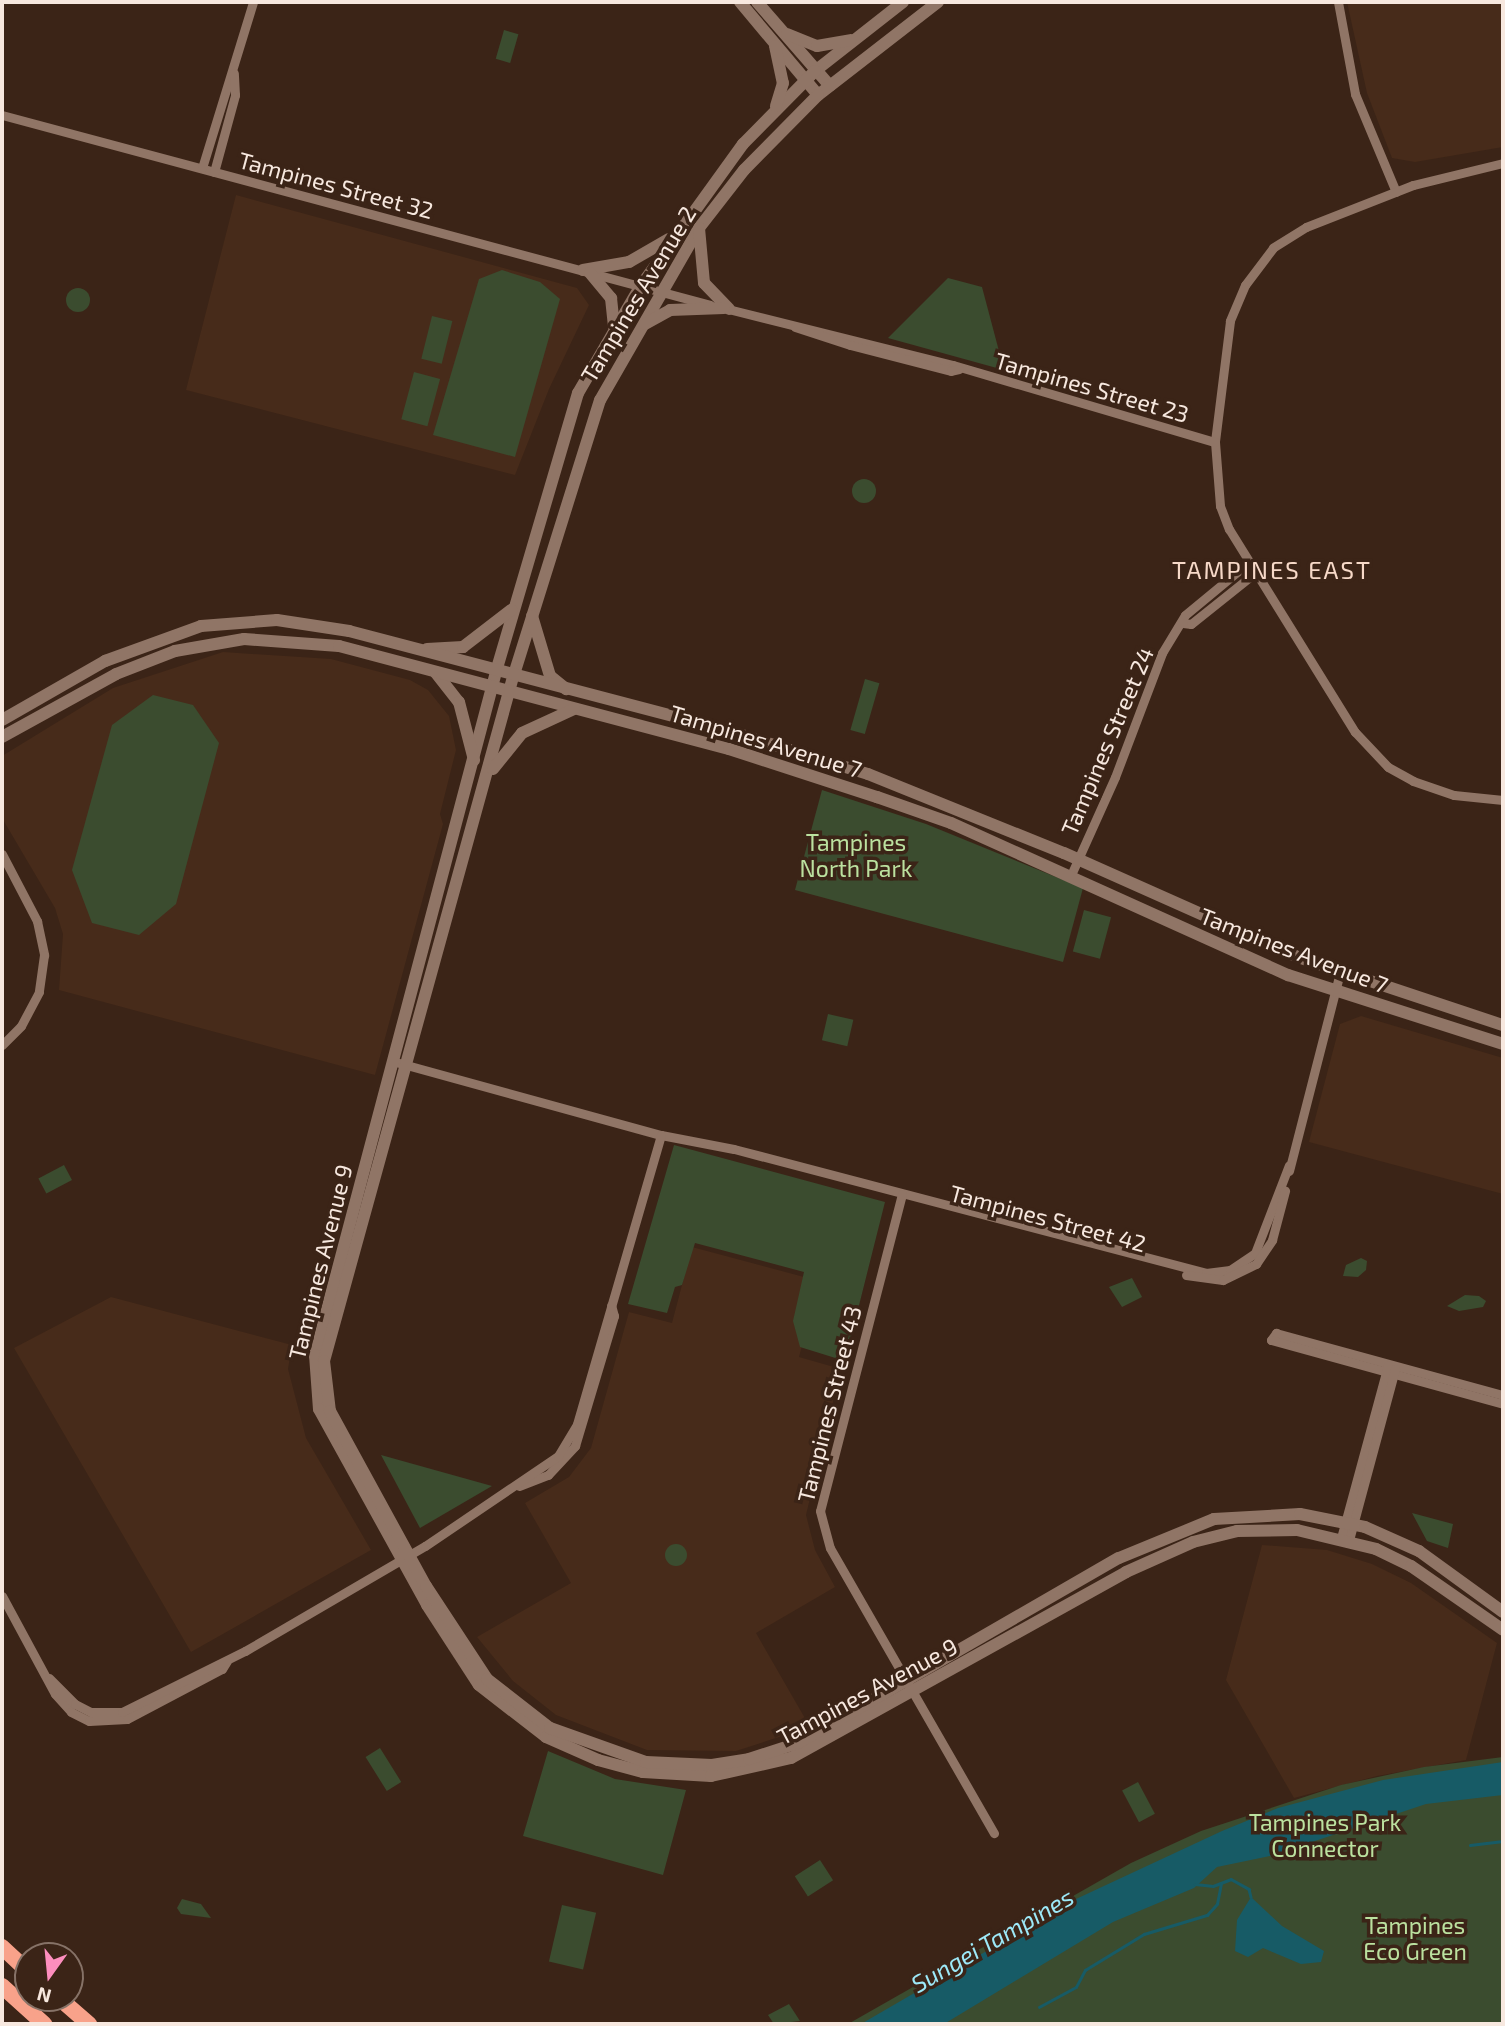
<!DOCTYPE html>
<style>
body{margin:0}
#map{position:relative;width:1505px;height:2026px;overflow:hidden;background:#3b2417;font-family:"Exo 2",sans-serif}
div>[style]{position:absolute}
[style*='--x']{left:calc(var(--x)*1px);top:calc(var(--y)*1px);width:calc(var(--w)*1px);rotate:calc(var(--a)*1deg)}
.built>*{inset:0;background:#472b1a}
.green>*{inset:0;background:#3b4c2f;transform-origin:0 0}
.round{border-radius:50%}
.water>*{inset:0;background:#175b66}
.stream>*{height:2.5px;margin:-1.25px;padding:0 1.25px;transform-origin:1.25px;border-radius:1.25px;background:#175b66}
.street>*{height:9px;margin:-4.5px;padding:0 4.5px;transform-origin:4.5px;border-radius:4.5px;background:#907566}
.secondary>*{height:12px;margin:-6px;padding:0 6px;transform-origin:6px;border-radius:6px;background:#907566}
.highway>*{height:16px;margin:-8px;padding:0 8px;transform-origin:8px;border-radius:8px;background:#f8a28a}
span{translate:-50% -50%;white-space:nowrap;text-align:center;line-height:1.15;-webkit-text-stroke:7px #3b2417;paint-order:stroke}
.street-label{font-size:23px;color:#f7e8df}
.park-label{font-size:23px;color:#bbe19f}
.neighbourhood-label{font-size:24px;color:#f7d9c8;letter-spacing:2px}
.water-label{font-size:24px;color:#9de9f8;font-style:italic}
.frame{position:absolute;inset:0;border:4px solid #f7e8df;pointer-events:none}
.north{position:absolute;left:14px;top:1942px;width:70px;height:70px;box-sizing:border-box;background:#3b2417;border:2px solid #867267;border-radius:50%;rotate:195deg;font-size:19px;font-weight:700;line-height:28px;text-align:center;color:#f7e8df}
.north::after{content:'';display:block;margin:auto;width:24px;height:32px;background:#fd8ebe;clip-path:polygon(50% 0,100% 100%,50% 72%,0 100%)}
</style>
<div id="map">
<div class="built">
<i style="clip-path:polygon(1347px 2px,1503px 2px,1503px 147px,1415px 162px,1392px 158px,1367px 93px)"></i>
<i style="clip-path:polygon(236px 195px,577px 288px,589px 305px,549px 389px,515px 475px,186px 390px)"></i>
<i style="clip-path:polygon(223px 652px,331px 659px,410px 680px,428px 690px,449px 716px,456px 750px,440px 814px,443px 824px,375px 1075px,59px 990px,63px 934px,55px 908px,2px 818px,2px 756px,113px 688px)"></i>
<i style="clip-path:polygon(1361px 1016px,1503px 1058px,1503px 1194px,1309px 1142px,1340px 1024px)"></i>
<i style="clip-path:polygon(692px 1247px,819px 1281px,799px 1357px,841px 1369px,806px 1515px,815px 1550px,835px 1587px,756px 1633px,810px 1727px,736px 1751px,647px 1750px,556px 1715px,513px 1681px,477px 1637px,571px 1583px,525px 1503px,569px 1477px,591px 1448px,629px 1312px,672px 1323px)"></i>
<i style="clip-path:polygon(111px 1297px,292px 1345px,288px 1369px,306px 1438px,371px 1550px,191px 1652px,14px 1348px)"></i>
<i style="clip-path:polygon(1262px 1545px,1327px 1550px,1372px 1564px,1411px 1583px,1497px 1643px,1466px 1760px,1377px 1776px,1294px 1798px,1226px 1680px)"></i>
</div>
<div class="green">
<i style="left:504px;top:30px;width:15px;height:30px;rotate:16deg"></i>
<i style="clip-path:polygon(502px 270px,540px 282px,560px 299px,515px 457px,433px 435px,479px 279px)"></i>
<i style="clip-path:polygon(948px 278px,982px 287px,1004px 370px,888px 338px)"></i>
<i class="round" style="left:66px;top:288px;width:24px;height:24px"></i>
<i style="left:432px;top:316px;width:21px;height:44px;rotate:14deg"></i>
<i style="left:414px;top:372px;width:27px;height:49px;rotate:15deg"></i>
<i class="round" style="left:852px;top:479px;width:24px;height:24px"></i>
<i style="left:865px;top:679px;width:15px;height:53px;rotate:16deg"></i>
<i style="clip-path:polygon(153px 695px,193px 705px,219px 743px,176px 904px,139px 935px,92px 923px,72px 870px,112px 725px)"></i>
<i style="clip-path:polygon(822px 790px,926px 824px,1083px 888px,1063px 962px,795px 890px)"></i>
<i style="left:1084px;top:910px;width:28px;height:43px;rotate:15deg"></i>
<i style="left:828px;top:1014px;width:26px;height:27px;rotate:13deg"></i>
<i style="clip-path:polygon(674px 1145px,885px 1202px,845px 1361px,800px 1347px,793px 1321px,804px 1272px,695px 1243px,682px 1285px,675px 1287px,667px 1313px,628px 1304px)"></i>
<i style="left:64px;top:1165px;width:17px;height:29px;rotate:62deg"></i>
<i style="clip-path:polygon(1361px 1258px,1367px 1261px,1366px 1270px,1358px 1277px,1343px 1276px,1346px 1265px)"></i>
<i style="clip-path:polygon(1132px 1278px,1142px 1297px,1122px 1307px,1109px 1287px)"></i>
<i style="clip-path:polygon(1465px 1295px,1479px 1296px,1486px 1301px,1483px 1307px,1459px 1311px,1447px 1306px)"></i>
<i style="clip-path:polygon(381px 1455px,492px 1486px,420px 1528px)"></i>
<i style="clip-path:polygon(1412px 1513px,1453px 1524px,1448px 1548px,1427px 1541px)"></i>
<i class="round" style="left:665px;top:1544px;width:22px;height:22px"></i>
<i style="left:380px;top:1748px;width:40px;height:17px;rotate:58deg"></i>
<i style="clip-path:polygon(548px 1751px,615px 1779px,686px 1790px,663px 1875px,523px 1836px)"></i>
<i style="clip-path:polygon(1503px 1757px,1503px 2024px,848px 2024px,1131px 1863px,1201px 1831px,1341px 1785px,1424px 1767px)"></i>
<i style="left:1138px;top:1782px;width:36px;height:18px;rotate:62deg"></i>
<i style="left:820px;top:1860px;width:24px;height:30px;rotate:57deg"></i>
<i style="clip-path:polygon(182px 1899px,201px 1904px,211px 1918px,181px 1914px,177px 1908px)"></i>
<i style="left:562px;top:1905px;width:35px;height:58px;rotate:13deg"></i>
<i style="clip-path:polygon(789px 2004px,800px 2021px,774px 2024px,768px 2015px)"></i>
</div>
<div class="water">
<i style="clip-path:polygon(1503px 1762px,1503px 1795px,1426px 1804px,1270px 1856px,1217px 1867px,1194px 1888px,1113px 1922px,944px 2024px,861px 2024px,1076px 1899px,1222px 1831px,1278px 1808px,1383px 1780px)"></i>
<i style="clip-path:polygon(1251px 1897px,1282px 1926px,1324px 1951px,1321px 1962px,1301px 1964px,1263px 1948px,1248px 1957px,1235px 1951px,1237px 1920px)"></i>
</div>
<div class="stream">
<i style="--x:1470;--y:1845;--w:33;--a:-7"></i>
<i style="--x:1195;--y:1884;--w:18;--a:6"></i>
<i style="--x:1213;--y:1886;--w:19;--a:-21"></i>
<i style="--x:1231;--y:1879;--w:21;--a:29"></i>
<i style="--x:1249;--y:1889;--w:8;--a:76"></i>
<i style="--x:1039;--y:2007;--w:42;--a:-28.4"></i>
<i style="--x:1076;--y:1987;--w:19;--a:-62"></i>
<i style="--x:1085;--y:1970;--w:69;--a:-31.4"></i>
<i style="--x:1144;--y:1934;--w:66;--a:-16.8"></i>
<i style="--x:1207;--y:1915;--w:15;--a:-48"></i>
<i style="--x:1217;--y:1904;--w:21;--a:-79"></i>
</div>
<div class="street">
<i style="--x:1338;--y:2;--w:94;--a:79.5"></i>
<i style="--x:1355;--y:94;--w:106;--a:67.3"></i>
<i style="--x:2;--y:115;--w:733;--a:15.02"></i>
<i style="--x:1503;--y:163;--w:93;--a:166.3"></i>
<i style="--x:1413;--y:185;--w:115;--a:158.6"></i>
<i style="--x:1306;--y:227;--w:39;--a:148"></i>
<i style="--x:1273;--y:248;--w:46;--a:127.1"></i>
<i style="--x:1245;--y:285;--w:39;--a:113"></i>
<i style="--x:1230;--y:321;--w:122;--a:97.1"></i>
<i style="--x:1215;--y:442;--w:64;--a:85.5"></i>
<i style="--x:1220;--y:506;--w:25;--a:69"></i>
<i style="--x:1229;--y:529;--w:239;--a:58.2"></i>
<i style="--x:1355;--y:732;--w:48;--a:46.7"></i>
<i style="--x:1388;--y:767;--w:29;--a:29"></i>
<i style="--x:1413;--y:781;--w:43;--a:18.9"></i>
<i style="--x:1454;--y:795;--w:49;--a:5.8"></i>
<i style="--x:202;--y:168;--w:174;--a:-72.9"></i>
<i style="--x:214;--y:172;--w:80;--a:-74.7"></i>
<i style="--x:235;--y:95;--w:22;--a:-93"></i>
<i style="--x:724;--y:308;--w:236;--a:14"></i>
<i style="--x:953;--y:365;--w:273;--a:16.4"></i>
<i style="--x:795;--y:327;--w:58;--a:18.1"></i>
<i style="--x:850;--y:345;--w:104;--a:14.4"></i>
<i style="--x:951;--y:371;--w:8;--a:-14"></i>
<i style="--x:1183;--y:623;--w:8;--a:7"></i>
<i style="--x:1191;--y:624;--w:82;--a:-38.6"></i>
<i style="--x:2;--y:854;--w:76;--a:62.4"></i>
<i style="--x:37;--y:921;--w:35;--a:78"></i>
<i style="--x:44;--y:955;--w:37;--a:98"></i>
<i style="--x:39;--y:992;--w:38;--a:118"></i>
<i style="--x:21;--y:1026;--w:27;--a:135"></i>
<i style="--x:1071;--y:875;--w:107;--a:-65.8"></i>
<i style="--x:1115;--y:777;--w:133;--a:-69.2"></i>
<i style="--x:1162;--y:653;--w:44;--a:-58.8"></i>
<i style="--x:1185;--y:615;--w:83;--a:-39.6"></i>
<i style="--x:392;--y:1061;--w:279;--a:15.4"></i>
<i style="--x:661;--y:1135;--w:74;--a:10.9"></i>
<i style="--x:734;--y:1149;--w:488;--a:14.7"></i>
<i style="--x:1206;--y:1273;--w:24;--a:-7"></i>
<i style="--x:1230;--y:1270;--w:30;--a:-34"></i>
<i style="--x:1255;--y:1253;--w:94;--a:-68.9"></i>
<i style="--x:1289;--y:1171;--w:204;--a:-75.6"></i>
<i style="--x:902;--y:1194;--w:327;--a:104.5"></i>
<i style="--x:820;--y:1511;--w:38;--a:75"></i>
<i style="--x:830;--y:1548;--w:329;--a:60.1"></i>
<i style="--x:1186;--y:1275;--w:37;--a:8"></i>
<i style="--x:1223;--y:1280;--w:37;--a:-26"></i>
<i style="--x:1256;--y:1264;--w:29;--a:-56"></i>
<i style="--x:1272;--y:1240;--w:51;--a:-75.1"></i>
<i style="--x:1271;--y:1340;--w:9;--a:-54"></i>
<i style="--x:1276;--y:1333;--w:235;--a:15.3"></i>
<i style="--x:1271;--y:1340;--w:241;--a:15.4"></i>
<i style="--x:519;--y:1486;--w:31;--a:-21"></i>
<i style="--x:548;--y:1475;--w:40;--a:-47"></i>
<i style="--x:575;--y:1446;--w:136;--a:-73.3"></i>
<i style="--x:614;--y:1316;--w:11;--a:-105"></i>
<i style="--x:1341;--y:1538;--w:179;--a:-74.8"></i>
<i style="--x:1349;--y:1540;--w:177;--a:-74.9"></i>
<i style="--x:2;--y:1596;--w:111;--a:61.6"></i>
<i style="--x:55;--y:1694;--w:24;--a:48"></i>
<i style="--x:71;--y:1712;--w:20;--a:27"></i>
<i style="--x:89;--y:1721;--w:38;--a:-3"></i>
<i style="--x:127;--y:1719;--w:107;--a:-27.8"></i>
<i style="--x:222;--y:1669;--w:9;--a:-58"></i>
<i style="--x:49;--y:1678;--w:37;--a:45"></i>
<i style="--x:75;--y:1704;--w:18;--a:27"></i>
<i style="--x:91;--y:1712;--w:31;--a:0"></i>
<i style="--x:122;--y:1712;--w:137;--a:-26.4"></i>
<i style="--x:245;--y:1651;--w:208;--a:-30.3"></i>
<i style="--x:425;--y:1546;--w:161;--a:-34.1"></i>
<i style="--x:558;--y:1456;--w:37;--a:-59"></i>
<i style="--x:577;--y:1424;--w:301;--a:-73.8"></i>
</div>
<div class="secondary">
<i style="--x:740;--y:2;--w:121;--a:50"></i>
<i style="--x:757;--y:2;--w:111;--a:49"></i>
<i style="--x:903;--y:2;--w:112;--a:141.9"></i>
<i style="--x:815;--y:71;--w:103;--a:134.6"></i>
<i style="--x:743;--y:144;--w:176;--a:125.8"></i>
<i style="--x:640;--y:287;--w:123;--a:120.3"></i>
<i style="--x:578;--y:393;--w:291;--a:106.4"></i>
<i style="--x:496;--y:672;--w:707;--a:104.84"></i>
<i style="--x:315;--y:1355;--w:54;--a:85.8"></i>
<i style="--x:319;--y:1409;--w:224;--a:61.1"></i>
<i style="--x:427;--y:1605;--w:95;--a:57"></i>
<i style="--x:479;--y:1685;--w:85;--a:37.8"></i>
<i style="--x:546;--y:1737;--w:57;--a:23.9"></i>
<i style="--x:598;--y:1760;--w:47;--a:14.9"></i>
<i style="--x:643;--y:1772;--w:68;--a:3.4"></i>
<i style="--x:711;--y:1776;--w:82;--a:-12.7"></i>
<i style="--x:791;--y:1758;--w:383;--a:-29"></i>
<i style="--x:1126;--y:1572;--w:73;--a:-24.1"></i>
<i style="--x:1193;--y:1542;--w:45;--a:-14"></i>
<i style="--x:1237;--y:1531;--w:60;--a:-1"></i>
<i style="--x:1297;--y:1530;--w:81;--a:13.5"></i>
<i style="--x:1376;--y:1549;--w:39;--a:26"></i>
<i style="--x:1411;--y:1566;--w:112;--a:34.8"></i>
<i style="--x:938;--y:2;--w:152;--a:142.2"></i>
<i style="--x:818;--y:95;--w:105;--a:134.6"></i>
<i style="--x:744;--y:170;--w:73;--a:127.8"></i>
<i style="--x:699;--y:228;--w:198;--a:119.9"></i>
<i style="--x:600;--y:400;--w:290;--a:107.4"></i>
<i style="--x:513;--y:677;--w:710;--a:105.45"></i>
<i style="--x:324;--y:1361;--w:50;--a:83.2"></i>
<i style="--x:330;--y:1411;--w:200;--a:61.3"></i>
<i style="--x:426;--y:1586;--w:111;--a:56.7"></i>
<i style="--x:487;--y:1679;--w:80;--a:37.9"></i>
<i style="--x:550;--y:1728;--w:102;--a:19.5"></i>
<i style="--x:646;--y:1762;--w:66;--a:2.6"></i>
<i style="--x:712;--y:1765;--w:37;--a:-9"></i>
<i style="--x:749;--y:1759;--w:52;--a:-18.1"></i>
<i style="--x:798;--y:1743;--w:370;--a:-30"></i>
<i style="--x:1119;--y:1558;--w:103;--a:-22.3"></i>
<i style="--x:1214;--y:1519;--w:86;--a:-3.3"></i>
<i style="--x:1300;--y:1514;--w:66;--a:11.3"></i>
<i style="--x:1365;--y:1527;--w:59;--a:24"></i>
<i style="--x:1419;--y:1551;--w:104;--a:36"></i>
<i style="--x:787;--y:34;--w:32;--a:22"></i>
<i style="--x:817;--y:46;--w:34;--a:-10"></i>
<i style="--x:775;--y:46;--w:38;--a:78"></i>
<i style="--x:783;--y:83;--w:24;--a:107"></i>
<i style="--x:699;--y:228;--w:55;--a:84.8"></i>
<i style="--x:704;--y:283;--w:36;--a:46"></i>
<i style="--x:583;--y:270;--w:47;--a:-9.9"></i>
<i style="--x:629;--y:262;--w:46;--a:-29.9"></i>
<i style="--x:590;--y:273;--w:33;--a:50"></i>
<i style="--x:611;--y:298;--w:29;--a:84"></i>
<i style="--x:645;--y:324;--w:29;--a:-29"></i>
<i style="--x:670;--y:310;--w:54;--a:-2.1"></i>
<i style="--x:532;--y:616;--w:63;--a:73.3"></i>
<i style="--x:550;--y:676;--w:21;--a:39"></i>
<i style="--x:427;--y:649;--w:36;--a:-3"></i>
<i style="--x:463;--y:647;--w:61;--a:-37.6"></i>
<i style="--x:436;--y:673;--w:37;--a:52"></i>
<i style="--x:459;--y:702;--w:60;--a:75.5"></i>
<i style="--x:2;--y:720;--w:119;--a:-29.8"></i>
<i style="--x:105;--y:661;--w:102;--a:-20"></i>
<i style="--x:201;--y:626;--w:76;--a:-4.5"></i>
<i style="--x:277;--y:620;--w:73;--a:8.7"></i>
<i style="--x:349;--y:631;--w:393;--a:14.7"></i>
<i style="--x:729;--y:731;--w:145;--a:17.2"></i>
<i style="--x:868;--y:774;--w:211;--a:22"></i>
<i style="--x:1064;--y:853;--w:253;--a:24"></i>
<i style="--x:1295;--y:956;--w:219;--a:18.4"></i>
<i style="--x:2;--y:737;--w:130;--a:-28.9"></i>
<i style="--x:116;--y:674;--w:63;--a:-21.3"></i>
<i style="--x:175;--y:651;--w:70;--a:-9.9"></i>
<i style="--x:244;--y:639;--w:95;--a:4.2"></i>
<i style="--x:339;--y:646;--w:403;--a:14.8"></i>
<i style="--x:729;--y:749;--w:156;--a:18"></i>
<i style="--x:877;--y:797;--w:78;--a:19.4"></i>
<i style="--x:951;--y:823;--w:370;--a:24.3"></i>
<i style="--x:1288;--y:975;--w:226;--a:17.8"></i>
<i style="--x:493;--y:769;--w:46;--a:-51.1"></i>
<i style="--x:522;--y:733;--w:57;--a:-24.8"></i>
</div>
<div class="highway">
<i style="--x:2;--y:1947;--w:35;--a:43"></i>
<i style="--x:2;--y:1986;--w:57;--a:42.1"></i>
<i style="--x:59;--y:1998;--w:40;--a:41"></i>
</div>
<div class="street-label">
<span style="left:336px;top:185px;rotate:15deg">Tampines Street 32</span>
<span style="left:638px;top:294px;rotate:-59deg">Tampines Avenue 2</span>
<span style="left:1092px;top:387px;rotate:16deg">Tampines Street 23</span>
<span style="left:766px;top:741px;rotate:17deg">Tampines Avenue 7</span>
<span style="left:1107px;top:741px;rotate:-67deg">Tampines Street 24</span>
<span style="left:1294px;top:950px;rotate:21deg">Tampines Avenue 7</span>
<span style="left:1048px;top:1218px;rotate:15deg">Tampines Street 42</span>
<span style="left:320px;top:1262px;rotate:-76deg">Tampines Avenue 9</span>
<span style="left:829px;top:1404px;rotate:-76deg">Tampines Street 43</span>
<span style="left:867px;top:1691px;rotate:-28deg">Tampines Avenue 9</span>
</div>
<div class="park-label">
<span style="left:856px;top:855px">Tampines<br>North Park</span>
<span style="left:1325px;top:1835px">Tampines Park<br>Connector</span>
<span style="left:1415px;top:1938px">Tampines<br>Eco Green</span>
</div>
<div class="neighbourhood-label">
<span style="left:1272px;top:570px">TAMPINES EAST</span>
</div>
<div class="water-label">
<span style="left:992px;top:1940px;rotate:-30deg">Sungei Tampines</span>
</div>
<div class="frame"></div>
<div class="north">N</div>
</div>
